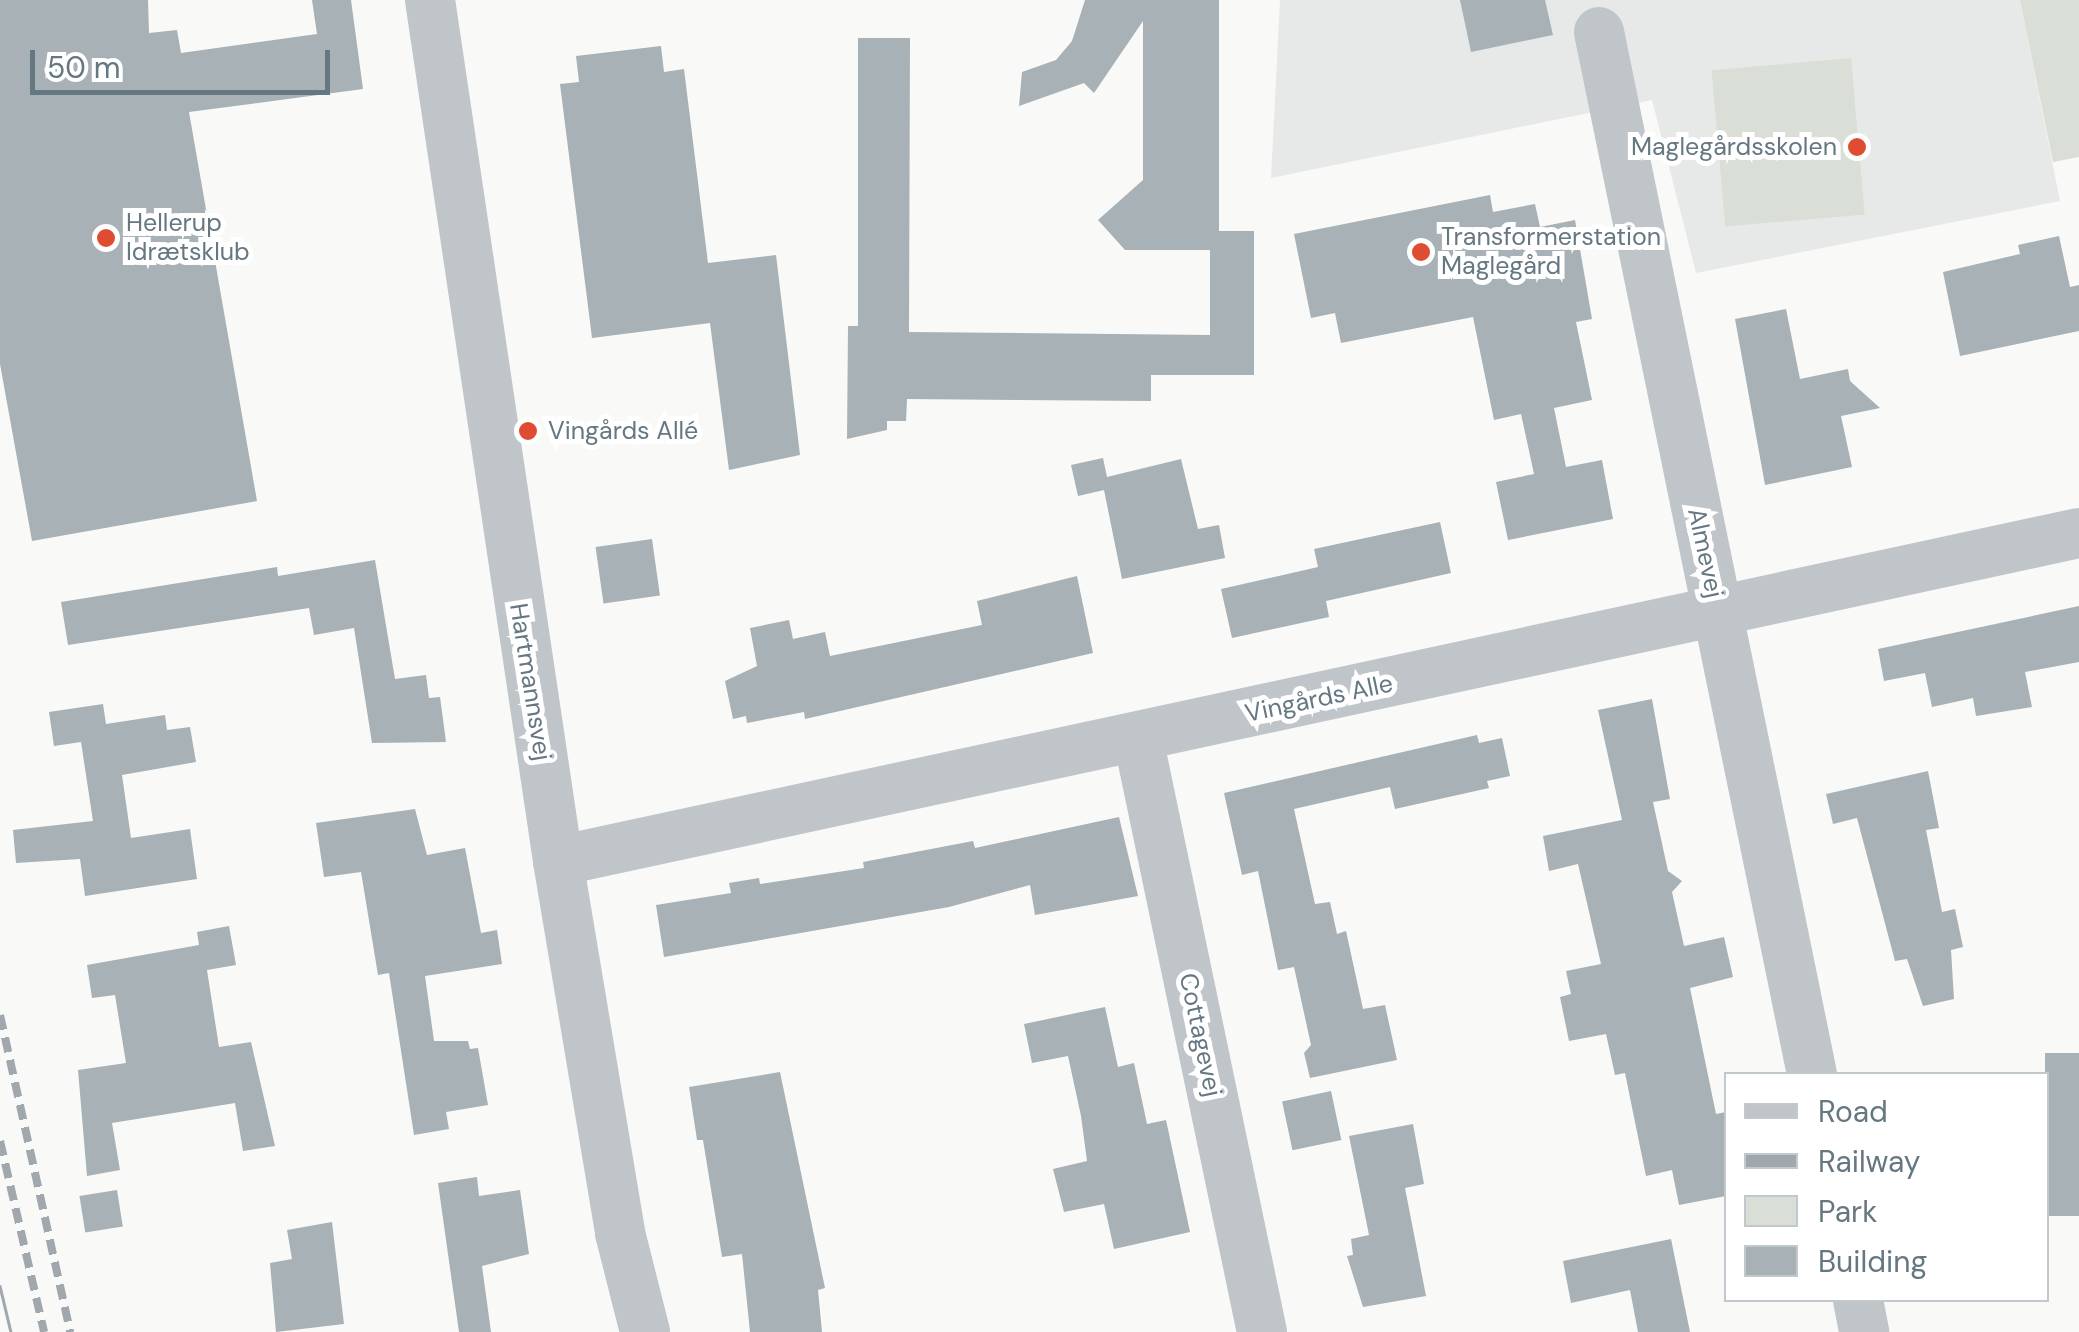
<!DOCTYPE html>
<meta charset="utf-8">
<style>
body{margin:0}
#map{position:relative;width:2079px;height:1332px;overflow:hidden;background:#f9f9f7;font-family:"DM Sans",sans-serif}
div>[style]{position:absolute}
[style*='--x']{left:calc(var(--x)*1px);top:calc(var(--y)*1px);width:calc(var(--w)*1px);rotate:calc(var(--a)*1deg)}
.built>*{inset:0;background:#e7e9e8}
.green>*{inset:0;background:#d9ded6;transform-origin:0 0}
.building>*{inset:0;background:#a7b1b6;transform-origin:0 0}
.minor>*{height:50px;margin:-25px;padding:0 25px;transform-origin:25px;border-radius:25px;background:#c0c5c9}
.tram>*{height:2.5px;margin:-1.25px;padding:0 1.25px;transform-origin:1.25px;border-radius:1.25px;background:#a0a8ad}
.rail>*{height:8px;margin-top:-4px;transform-origin:0;background:repeating-linear-gradient(90deg,#a0a8ad 0 15px,transparent 0 23px)}
.dots>*{width:28px;height:28px;translate:-50% -50%;box-sizing:border-box;border:5px solid #fff;border-radius:50%}
span{translate:-50% -50%;white-space:nowrap;text-align:center;line-height:1.15;-webkit-text-stroke:10px #fff;paint-order:stroke}
.poi-label{font-size:25px;color:#657781}
.right{translate:-100% -50%;text-align:right}
.left{translate:0 -50%;text-align:left}
.street-label{font-size:25px;color:#657781}
.legend{position:absolute;left:1724px;top:1072px;width:325px;height:230px;box-sizing:border-box;background:#fff;border:2px solid #c1c9cd;margin:0;padding:12px 18px;list-style:none;font-size:30px;color:#657781}
.legend li{display:flex;align-items:center;gap:20px;height:50px}
.legend b{width:50px;border:2px solid #c1c9cd}
.scale{position:absolute;left:30px;top:50px;width:300px;height:45px;box-sizing:border-box;border:5px solid #657781;border-top:0;padding-left:12px;font-size:30px;line-height:35px;white-space:nowrap;color:#657781;-webkit-text-stroke:8px #fff;paint-order:stroke}
</style>
<div id="map">
<div class="built">
<i style="clip-path:polygon(1280px 0,2020px 0,2060px 201px,1696px 273px,1652px 100px,1271px 178px)"></i>
</div>
<div class="green">
<i style="clip-path:polygon(2020px 0,2079px 0,2079px 157px,2053px 162px)"></i>
<i style="left:1851px;top:58px;width:157px;height:140px;rotate:85deg"></i>
</div>
<div class="building">
<i style="clip-path:polygon(0 0,148px 0,149px 33px,177px 30px,181px 53px,317px 34px,312px 0,351px 0,363px 89px,189px 112px,257px 501px,32px 541px,0 364px)"></i>
<i style="clip-path:polygon(1085px 0,1219px 0,1219px 231px,1254px 231px,1254px 375px,1151px 375px,1151px 401px,907px 399px,906px 421px,887px 421px,887px 430px,847px 439px,848px 326px,858px 326px,858px 38px,910px 38px,909px 332px,1210px 335px,1210px 250px,1125px 250px,1098px 220px,1143px 180px,1143px 21px,1094px 93px,1084px 83px,1019px 106px,1022px 72px,1056px 60px,1072px 41px)"></i>
<i style="clip-path:polygon(1460px 0,1545px 0,1553px 35px,1471px 52px)"></i>
<i style="clip-path:polygon(661px 46px,664px 72px,684px 69px,708px 263px,776px 255px,800px 455px,729px 470px,710px 323px,592px 338px,560px 84px,579px 82px,576px 56px)"></i>
<i style="clip-path:polygon(1490px 195px,1493px 212px,1535px 204px,1540px 227px,1575px 220px,1592px 319px,1576px 322px,1592px 400px,1554px 408px,1566px 467px,1602px 460px,1613px 519px,1508px 540px,1496px 482px,1534px 474px,1521px 414px,1494px 420px,1473px 317px,1341px 343px,1335px 313px,1311px 318px,1294px 234px)"></i>
<i style="clip-path:polygon(2059px 236px,2070px 287px,2079px 285px,2079px 331px,1960px 356px,1943px 272px,2020px 254px,2018px 245px)"></i>
<i style="clip-path:polygon(1786px 309px,1800px 379px,1848px 369px,1850px 381px,1880px 408px,1841px 416px,1852px 467px,1765px 485px,1735px 319px)"></i>
<i style="clip-path:polygon(1103px 458px,1107px 477px,1181px 459px,1198px 529px,1219px 525px,1225px 558px,1122px 579px,1104px 490px,1078px 496px,1071px 465px)"></i>
<i style="clip-path:polygon(1440px 522px,1451px 573px,1326px 601px,1329px 617px,1232px 638px,1221px 589px,1318px 567px,1314px 549px)"></i>
<i style="left:652px;top:539px;width:57px;height:57px;rotate:82deg"></i>
<i style="clip-path:polygon(375px 560px,395px 679px,426px 675px,429px 698px,440px 697px,446px 742px,372px 743px,354px 628px,314px 635px,309px 608px,68px 645px,61px 602px,277px 567px,278px 576px)"></i>
<i style="clip-path:polygon(1077px 576px,1093px 653px,805px 719px,804px 712px,747px 723px,746px 716px,733px 719px,725px 681px,757px 666px,750px 628px,789px 620px,793px 639px,825px 632px,830px 656px,982px 625px,977px 601px)"></i>
<i style="clip-path:polygon(2079px 606px,2079px 662px,2025px 672px,2032px 707px,1976px 716px,1973px 698px,1932px 707px,1925px 673px,1884px 681px,1878px 649px)"></i>
<i style="clip-path:polygon(1652px 699px,1670px 799px,1653px 802px,1668px 871px,1682px 881px,1672px 892px,1684px 946px,1724px 937px,1733px 977px,1690px 988px,1716px 1114px,1726px 1112px,1726px 1196px,1679px 1205px,1672px 1170px,1646px 1176px,1625px 1073px,1615px 1075px,1606px 1034px,1569px 1041px,1560px 997px,1571px 994px,1566px 971px,1601px 964px,1578px 864px,1549px 871px,1543px 836px,1622px 820px,1598px 710px)"></i>
<i style="clip-path:polygon(103px 704px,106px 724px,165px 715px,167px 730px,190px 727px,196px 762px,122px 775px,131px 838px,190px 829px,197px 879px,85px 896px,80px 859px,16px 863px,13px 830px,93px 821px,81px 742px,54px 746px,49px 712px)"></i>
<i style="clip-path:polygon(1477px 735px,1479px 743px,1502px 738px,1510px 776px,1487px 781px,1489px 788px,1395px 809px,1390px 787px,1294px 809px,1315px 904px,1330px 902px,1337px 934px,1346px 931px,1363px 1009px,1385px 1005px,1397px 1060px,1310px 1078px,1304px 1053px,1311px 1045px,1294px 967px,1278px 970px,1258px 871px,1242px 875px,1224px 793px)"></i>
<i style="clip-path:polygon(1928px 771px,1939px 828px,1926px 830px,1942px 912px,1955px 909px,1963px 947px,1951px 950px,1954px 999px,1923px 1006px,1907px 959px,1895px 961px,1857px 818px,1833px 824px,1826px 794px)"></i>
<i style="clip-path:polygon(415px 809px,427px 855px,465px 848px,481px 933px,497px 930px,502px 964px,425px 976px,434px 1041px,468px 1041px,470px 1049px,478px 1048px,488px 1105px,446px 1112px,449px 1129px,414px 1135px,389px 973px,378px 975px,361px 872px,324px 877px,316px 823px)"></i>
<i style="clip-path:polygon(1119px 817px,1138px 896px,1035px 915px,1030px 885px,949px 907px,664px 957px,656px 905px,731px 893px,729px 883px,759px 878px,760px 884px,864px 868px,863px 862px,973px 841px,975px 848px)"></i>
<i style="clip-path:polygon(229px 926px,236px 965px,207px 970px,219px 1047px,251px 1042px,275px 1146px,243px 1151px,235px 1103px,149px 1117px,112px 1123px,120px 1170px,87px 1176px,78px 1070px,126px 1063px,115px 995px,92px 998px,87px 965px,199px 945px,197px 932px)"></i>
<i style="clip-path:polygon(1105px 1007px,1118px 1067px,1134px 1063px,1147px 1124px,1166px 1120px,1190px 1232px,1114px 1249px,1104px 1204px,1064px 1212px,1053px 1169px,1087px 1161px,1081px 1116px,1068px 1056px,1032px 1063px,1024px 1024px)"></i>
<i style="left:2079px;top:1053px;width:163px;height:34px;rotate:90deg"></i>
<i style="clip-path:polygon(780px 1072px,825px 1288px,818px 1290px,822px 1332px,750px 1332px,742px 1254px,722px 1257px,703px 1140px,697px 1140px,689px 1087px)"></i>
<i style="left:1331px;top:1091px;width:50px;height:50px;rotate:78deg"></i>
<i style="clip-path:polygon(1413px 1124px,1424px 1184px,1405px 1188px,1426px 1296px,1363px 1307px,1347px 1256px,1353px 1255px,1351px 1239px,1369px 1235px,1349px 1136px)"></i>
<i style="clip-path:polygon(477px 1177px,479px 1196px,520px 1190px,529px 1254px,482px 1266px,491px 1332px,459px 1332px,438px 1183px)"></i>
<i style="left:117px;top:1190px;width:37px;height:38px;rotate:81deg"></i>
<i style="clip-path:polygon(332px 1222px,344px 1324px,276px 1332px,270px 1263px,292px 1259px,287px 1230px)"></i>
<i style="clip-path:polygon(1671px 1239px,1690px 1332px,1638px 1332px,1630px 1290px,1571px 1303px,1563px 1261px)"></i>
</div>
<div class="minor">
<i style="--x:430;--y:0;--w:870;--a:81.54"></i>
<i style="--x:558;--y:861;--w:377;--a:80.5"></i>
<i style="--x:620;--y:1233;--w:102;--a:75.8"></i>
<i style="--x:1599;--y:32;--w:1064;--a:78.45"></i>
<i style="--x:1138;--y:738;--w:607;--a:78.21"></i>
<i style="--x:558;--y:861;--w:1556;--a:-12.17"></i>
<i style="--x:1858;--y:1300;--w:33;--a:79"></i>
</div>
<div class="tram">
<i style="--x:0;--y:1286;--w:47;--a:76.6"></i>
</div>
<div class="rail">
<i style="--x:0;--y:1015;--w:325;--a:77.5"></i>
<i style="--x:0;--y:1141;--w:196;--a:77"></i>
</div>
<div class="dots">
<i style="left:1857px;top:147px;background:#de4d32"></i>
<i style="left:106px;top:238px;background:#de4d32"></i>
<i style="left:1421px;top:252px;background:#de4d32"></i>
<i style="left:528px;top:431px;background:#de4d32"></i>
</div>
<div class="poi-label">
<span class="right" style="left:1837px;top:147px">Maglegårdsskolen</span>
<span class="left" style="left:126px;top:238px">Hellerup<br>Idrætsklub</span>
<span class="left" style="left:1441px;top:252px">Transformerstation<br>Maglegård</span>
<span class="left" style="left:548px;top:431px">Vingårds Allé</span>
</div>
<div class="street-label">
<span style="left:1705px;top:553px;rotate:78deg">Almevej</span>
<span style="left:530px;top:682px;rotate:81deg">Hartmannsvej</span>
<span style="left:1319px;top:699px;rotate:-12deg">Vingårds Alle</span>
<span style="left:1200px;top:1035px;rotate:78deg">Cottagevej</span>
</div>
<ul class="legend">
<li><b style="height:12px;background:#c0c5c9"></b>Road</li>
<li><b style="height:12px;background:#a0a8ad"></b>Railway</li>
<li><b style="height:28px;background:#d9ded6"></b>Park</li>
<li><b style="height:28px;background:#a7b1b6"></b>Building</li>
</ul>
<div class="scale">50 m</div>
</div>
